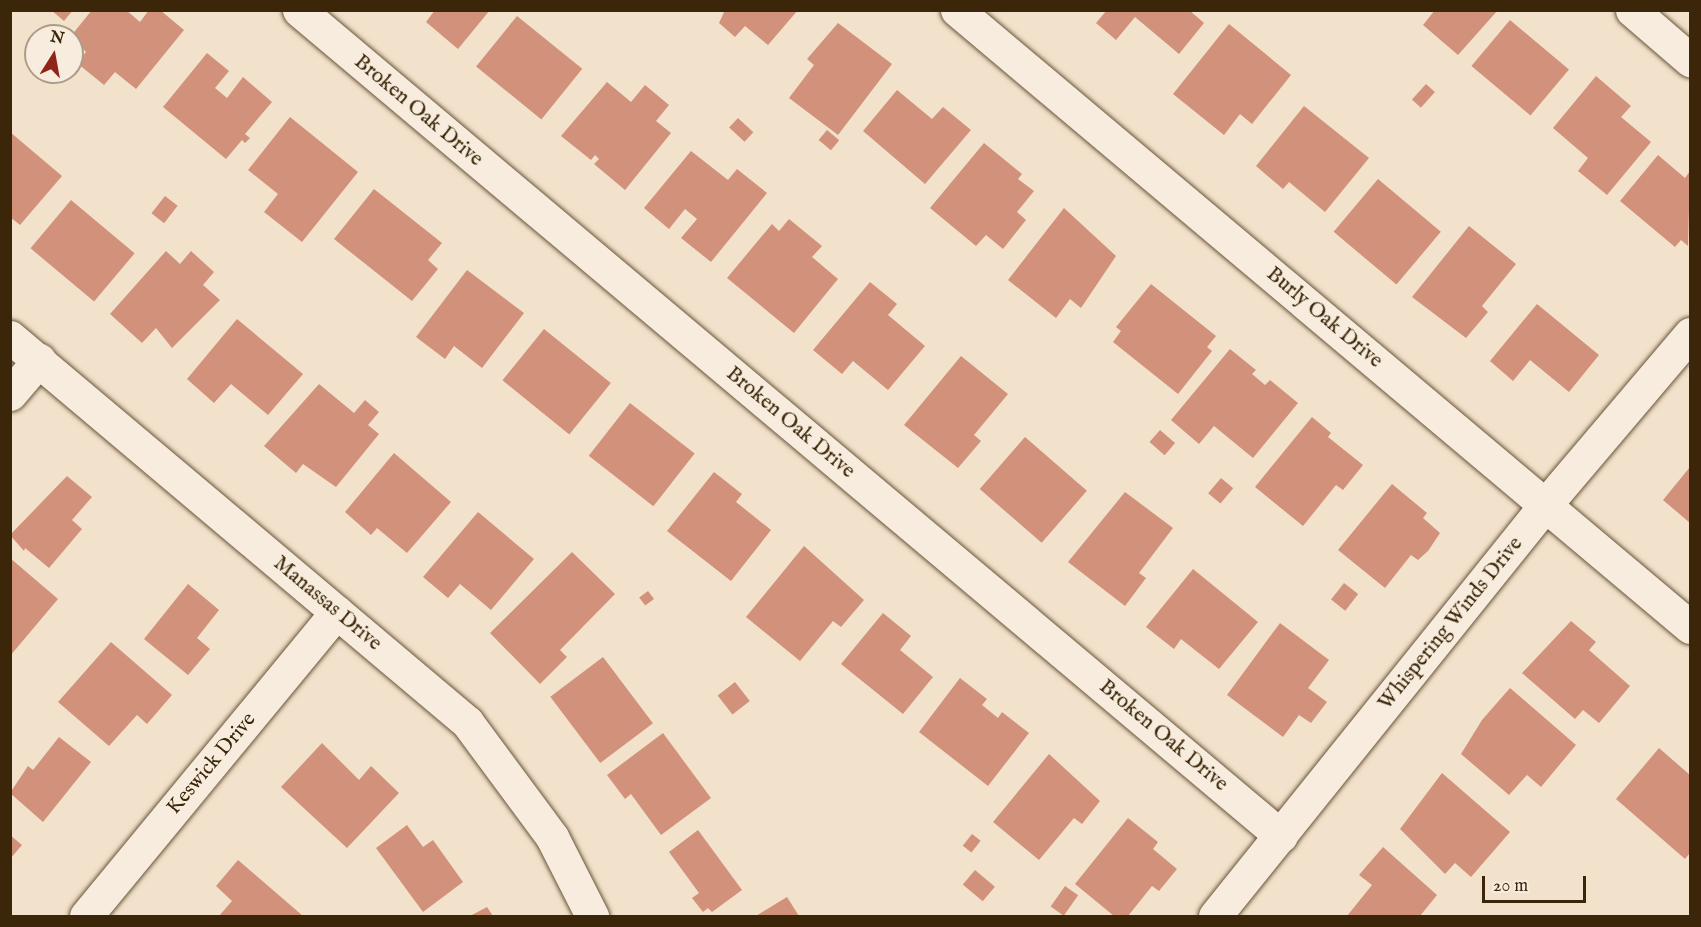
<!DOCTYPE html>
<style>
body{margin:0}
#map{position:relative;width:1701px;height:927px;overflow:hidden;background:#f2e2cb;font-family:"IM FELL English",serif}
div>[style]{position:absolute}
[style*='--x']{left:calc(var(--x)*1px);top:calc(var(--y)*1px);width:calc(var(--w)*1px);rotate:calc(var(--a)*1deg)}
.building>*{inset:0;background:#d2917a;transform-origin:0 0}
.roads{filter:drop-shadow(0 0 2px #69553a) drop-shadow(0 0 2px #69553a)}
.minor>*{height:33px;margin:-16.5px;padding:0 16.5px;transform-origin:16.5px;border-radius:16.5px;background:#f7ecdd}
.tertiary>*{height:33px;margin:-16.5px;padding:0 16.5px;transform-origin:16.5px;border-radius:16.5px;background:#f7ecdd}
span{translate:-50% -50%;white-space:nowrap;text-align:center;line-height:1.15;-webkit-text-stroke:4.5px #f7ecdd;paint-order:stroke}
.street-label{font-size:21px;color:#3b2609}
.frame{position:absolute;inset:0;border:12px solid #3b2609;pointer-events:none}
.north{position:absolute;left:24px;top:24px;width:60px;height:60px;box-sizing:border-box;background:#f7ecdd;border:2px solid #ac9d88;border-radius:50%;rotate:11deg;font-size:16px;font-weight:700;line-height:24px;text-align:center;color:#3b2609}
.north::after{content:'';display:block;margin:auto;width:21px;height:27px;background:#8f2418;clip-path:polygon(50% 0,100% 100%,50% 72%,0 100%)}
.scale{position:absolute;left:1482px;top:876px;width:104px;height:27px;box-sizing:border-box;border:3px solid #3b2609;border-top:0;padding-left:8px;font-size:18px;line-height:21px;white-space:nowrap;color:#3b2609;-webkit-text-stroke:4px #f7ecdd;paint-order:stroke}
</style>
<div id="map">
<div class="building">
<i style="clip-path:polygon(51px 10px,73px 10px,64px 21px)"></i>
<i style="clip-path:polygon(92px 10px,126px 10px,140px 22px,149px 10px,160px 10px,184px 30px,136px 89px,115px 72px,104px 85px,77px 63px,86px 52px,71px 36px)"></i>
<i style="clip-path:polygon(435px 10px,490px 10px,458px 49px,426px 22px)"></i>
<i style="clip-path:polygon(725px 10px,798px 10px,768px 45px,745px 26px,735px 37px,719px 23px)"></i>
<i style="clip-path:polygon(1107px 10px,1189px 10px,1204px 23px,1179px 54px,1135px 17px,1116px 40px,1096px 23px)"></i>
<i style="clip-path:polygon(1435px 10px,1498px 10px,1458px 55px,1423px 25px)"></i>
<i style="left:517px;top:16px;width:84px;height:65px;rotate:39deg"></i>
<i style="left:1510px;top:20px;width:77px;height:60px;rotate:40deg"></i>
<i style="clip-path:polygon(838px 23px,892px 64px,838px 135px,789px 98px,814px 65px,807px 59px)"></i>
<i style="clip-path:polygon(1229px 24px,1291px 75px,1252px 124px,1240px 114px,1224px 135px,1173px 94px)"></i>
<i style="clip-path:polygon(207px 53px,229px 71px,215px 88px,227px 98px,243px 77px,272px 102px,245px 134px,250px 138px,245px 143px,242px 140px,226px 159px,163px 107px)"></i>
<i style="clip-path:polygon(1596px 76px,1631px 106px,1621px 117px,1651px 142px,1607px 195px,1578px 171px,1588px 158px,1553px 128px)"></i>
<i style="clip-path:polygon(607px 82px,631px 102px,645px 85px,669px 105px,656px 121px,671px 133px,625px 190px,594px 164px,599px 159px,595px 155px,591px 160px,561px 136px)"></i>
<i style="left:1426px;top:84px;width:12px;height:21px;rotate:42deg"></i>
<i style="clip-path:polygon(897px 90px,932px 119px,943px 107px,971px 130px,925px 184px,863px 131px)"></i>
<i style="clip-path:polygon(1304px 106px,1369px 158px,1325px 212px,1289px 182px,1283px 189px,1256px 166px)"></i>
<i style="clip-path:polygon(290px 117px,358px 172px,302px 242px,264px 212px,278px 194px,248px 170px)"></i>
<i style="left:738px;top:118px;width:21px;height:13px;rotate:43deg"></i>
<i style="left:827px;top:130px;width:16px;height:13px;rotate:40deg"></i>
<i style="clip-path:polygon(10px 132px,62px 176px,20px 225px,10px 217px)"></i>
<i style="clip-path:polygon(984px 143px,1022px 174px,1018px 179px,1034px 191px,1017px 212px,1026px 220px,1003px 249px,986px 235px,976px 246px,930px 208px)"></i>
<i style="clip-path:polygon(691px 151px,728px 180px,737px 169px,767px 193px,711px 262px,681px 238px,697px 219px,685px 209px,669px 229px,644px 208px)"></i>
<i style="clip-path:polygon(1658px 155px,1685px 178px,1690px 171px,1688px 246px,1681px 240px,1675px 247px,1620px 201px)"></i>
<i style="left:1378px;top:179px;width:82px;height:69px;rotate:40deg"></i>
<i style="clip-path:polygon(374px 189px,442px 243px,428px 260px,438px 269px,412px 301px,334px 239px)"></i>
<i style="left:165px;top:196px;width:16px;height:22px;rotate:38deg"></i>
<i style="left:71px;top:200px;width:83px;height:63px;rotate:40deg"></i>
<i style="clip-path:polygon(1064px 208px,1116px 256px,1081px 308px,1070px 299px,1056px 318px,1008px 280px)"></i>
<i style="clip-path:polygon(789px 219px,822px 246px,812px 257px,838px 279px,794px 333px,727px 278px,772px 224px,779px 231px)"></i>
<i style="clip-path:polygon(1469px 226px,1516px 264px,1482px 306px,1488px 312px,1466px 338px,1412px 297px)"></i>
<i style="clip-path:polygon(166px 251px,180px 264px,191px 251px,214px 272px,203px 285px,220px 300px,172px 348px,156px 328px,142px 343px,110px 314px)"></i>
<i style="clip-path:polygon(467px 270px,524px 313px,482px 368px,454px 346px,445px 359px,416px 337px)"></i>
<i style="clip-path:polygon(870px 282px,897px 304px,888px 315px,925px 346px,888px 390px,853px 361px,842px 374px,813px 350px)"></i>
<i style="clip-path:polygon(1151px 284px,1216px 336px,1207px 347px,1212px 351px,1178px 394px,1113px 342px,1121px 331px,1116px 327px)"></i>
<i style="clip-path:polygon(1537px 304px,1599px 355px,1569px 392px,1530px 360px,1513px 381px,1490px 361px)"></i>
<i style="clip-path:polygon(237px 319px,303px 374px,268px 415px,231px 384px,214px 403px,187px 379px)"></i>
<i style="left:544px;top:329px;width:86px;height:66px;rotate:39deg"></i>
<i style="clip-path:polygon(1230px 349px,1256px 370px,1252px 374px,1265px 385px,1270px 380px,1298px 403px,1253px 458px,1214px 426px,1199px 444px,1171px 420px)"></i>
<i style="clip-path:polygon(961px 356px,1008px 394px,974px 435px,981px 441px,958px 468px,904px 425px)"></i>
<i style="clip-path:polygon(319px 384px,354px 413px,365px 400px,379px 412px,368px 425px,379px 434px,336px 487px,303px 464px,296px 473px,264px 446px)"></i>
<i style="left:630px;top:403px;width:82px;height:67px;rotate:38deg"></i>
<i style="clip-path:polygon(1312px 417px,1331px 433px,1328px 437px,1363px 465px,1343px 490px,1336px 485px,1303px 526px,1255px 487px)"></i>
<i style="left:1160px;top:430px;width:20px;height:16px;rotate:41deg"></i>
<i style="left:1025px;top:437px;width:82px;height:69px;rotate:41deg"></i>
<i style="clip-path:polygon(394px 453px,451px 502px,407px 553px,377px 528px,371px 535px,345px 512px)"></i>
<i style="clip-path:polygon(1690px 467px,1690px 523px,1663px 500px)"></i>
<i style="clip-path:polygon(714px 472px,742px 494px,736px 502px,771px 530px,731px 581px,667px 531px)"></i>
<i style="clip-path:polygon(67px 476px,92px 497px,72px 520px,82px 529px,49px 568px,25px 548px,24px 551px,10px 535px)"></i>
<i style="left:1221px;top:478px;width:16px;height:20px;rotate:40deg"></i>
<i style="clip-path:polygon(1392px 484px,1427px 513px,1423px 518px,1440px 533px,1428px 551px,1418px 560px,1411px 555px,1385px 588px,1338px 550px)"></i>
<i style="clip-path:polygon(1125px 492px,1173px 528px,1139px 573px,1146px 578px,1125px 606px,1068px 562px)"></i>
<i style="clip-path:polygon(478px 512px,534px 559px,491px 610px,460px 584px,448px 598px,423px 577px)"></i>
<i style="clip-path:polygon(804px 546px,864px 600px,841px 627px,833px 621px,800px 661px,746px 617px)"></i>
<i style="clip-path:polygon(572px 552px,615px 594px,560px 650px,567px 657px,540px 684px,490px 633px)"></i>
<i style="clip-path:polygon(10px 558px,58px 599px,10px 656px)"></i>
<i style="clip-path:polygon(1193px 569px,1258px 622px,1219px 669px,1181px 639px,1174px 649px,1146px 627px)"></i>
<i style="left:1344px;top:583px;width:18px;height:21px;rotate:38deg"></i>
<i style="clip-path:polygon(188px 584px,219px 610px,197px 638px,210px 649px,188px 675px,144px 639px)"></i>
<i style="left:648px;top:591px;width:10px;height:11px;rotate:53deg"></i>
<i style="clip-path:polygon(883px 613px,911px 636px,900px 650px,933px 677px,903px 714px,841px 664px)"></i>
<i style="clip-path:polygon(1571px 621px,1596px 642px,1589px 650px,1630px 686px,1599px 723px,1583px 710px,1575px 719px,1522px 673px)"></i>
<i style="clip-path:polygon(1280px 623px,1329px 660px,1308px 688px,1327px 702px,1311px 723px,1299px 715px,1283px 737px,1227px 695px)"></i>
<i style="clip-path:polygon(111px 642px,172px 695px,147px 724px,137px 715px,109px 746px,58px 702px)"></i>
<i style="left:603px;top:657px;width:83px;height:66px;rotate:53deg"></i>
<i style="clip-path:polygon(960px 678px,987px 699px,982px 705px,998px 718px,1002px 712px,1029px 733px,988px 786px,919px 732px)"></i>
<i style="left:735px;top:682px;width:24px;height:22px;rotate:52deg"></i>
<i style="clip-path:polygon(1510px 688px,1576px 745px,1541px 787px,1527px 775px,1509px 795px,1461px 754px,1482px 720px)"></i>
<i style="clip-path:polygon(663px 733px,711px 798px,661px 835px,631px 794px,625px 799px,607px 775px)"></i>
<i style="clip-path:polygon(59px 737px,91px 762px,43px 822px,10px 793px,28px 766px,33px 770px)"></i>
<i style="clip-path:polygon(322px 743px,359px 780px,371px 766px,399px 793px,347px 848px,281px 787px)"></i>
<i style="clip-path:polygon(1659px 748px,1690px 775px,1690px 853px,1685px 859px,1616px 799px)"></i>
<i style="clip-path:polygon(1049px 754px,1100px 801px,1082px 824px,1074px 818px,1039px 860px,993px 822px)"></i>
<i style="clip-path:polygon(1442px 773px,1510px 832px,1471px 877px,1455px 863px,1445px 874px,1400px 829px)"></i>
<i style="clip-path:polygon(1128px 818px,1158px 842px,1153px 849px,1177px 869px,1159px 891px,1152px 886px,1128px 916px,1114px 916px,1075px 884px)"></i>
<i style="clip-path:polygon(407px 825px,423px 847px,433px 840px,463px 882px,423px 912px,376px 848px)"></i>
<i style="clip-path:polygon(698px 830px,742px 890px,712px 912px,708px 908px,703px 912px,692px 898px,699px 893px,669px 852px)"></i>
<i style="left:972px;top:834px;width:11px;height:15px;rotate:38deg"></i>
<i style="clip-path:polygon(10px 835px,22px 845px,10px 859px)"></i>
<i style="clip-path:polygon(1383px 847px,1437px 895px,1420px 916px,1347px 916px,1372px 885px,1359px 875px)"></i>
<i style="clip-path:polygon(238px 860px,303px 916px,219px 916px,232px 901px,216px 886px)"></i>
<i style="left:975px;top:870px;width:26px;height:19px;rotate:40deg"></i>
<i style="left:1065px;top:886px;width:16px;height:25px;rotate:35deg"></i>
<i style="clip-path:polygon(787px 897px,799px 916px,756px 916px)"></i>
<i style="clip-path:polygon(487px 907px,493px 916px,470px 916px)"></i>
</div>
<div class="roads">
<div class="minor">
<i style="--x:299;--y:10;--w:1283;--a:40.07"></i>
<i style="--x:957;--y:10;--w:958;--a:40.09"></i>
<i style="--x:1632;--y:10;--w:77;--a:40.8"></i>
<i style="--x:10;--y:394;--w:45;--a:-49.5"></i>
<i style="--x:86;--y:916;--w:394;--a:-50.5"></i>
<i style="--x:1215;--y:916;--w:528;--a:-51.22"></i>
<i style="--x:1546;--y:504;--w:223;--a:-49.7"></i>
</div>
<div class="tertiary">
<i style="--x:10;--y:337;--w:598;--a:40.11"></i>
<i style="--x:467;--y:722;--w:143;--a:53.5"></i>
<i style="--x:552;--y:837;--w:89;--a:63.1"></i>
</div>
</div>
<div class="street-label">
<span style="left:418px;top:111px;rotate:40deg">Broken Oak Drive</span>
<span style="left:1324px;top:318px;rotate:40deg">Burly Oak Drive</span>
<span style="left:790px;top:423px;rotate:40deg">Broken Oak Drive</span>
<span style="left:327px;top:604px;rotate:40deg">Manassas Drive</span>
<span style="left:1451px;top:624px;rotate:-51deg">Whispering Winds Drive</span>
<span style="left:1163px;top:736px;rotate:40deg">Broken Oak Drive</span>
<span style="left:212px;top:764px;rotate:-50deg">Keswick Drive</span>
</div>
<div class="frame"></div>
<div class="north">N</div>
<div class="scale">20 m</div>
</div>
